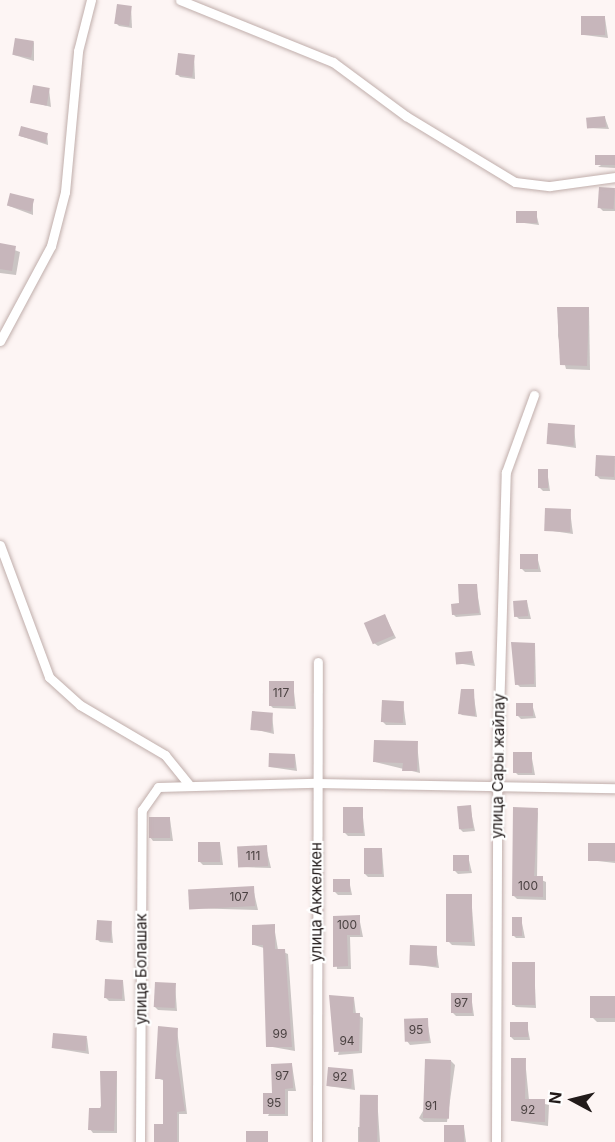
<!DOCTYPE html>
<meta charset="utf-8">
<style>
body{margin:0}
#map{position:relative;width:615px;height:1142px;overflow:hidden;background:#fdf5f4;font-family:Inter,sans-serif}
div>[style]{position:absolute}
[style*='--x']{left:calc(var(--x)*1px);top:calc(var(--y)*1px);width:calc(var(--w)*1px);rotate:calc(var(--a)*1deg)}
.shadow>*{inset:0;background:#0003}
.building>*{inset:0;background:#c7b6bb;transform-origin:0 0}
.roads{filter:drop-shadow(0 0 2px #c0aeab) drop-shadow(0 0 2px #c0aeab)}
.minor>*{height:9px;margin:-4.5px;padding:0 4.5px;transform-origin:4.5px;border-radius:4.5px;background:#fff}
span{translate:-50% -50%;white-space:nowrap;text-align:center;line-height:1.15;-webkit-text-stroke:4.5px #fff;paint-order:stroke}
.number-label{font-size:12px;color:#4b4242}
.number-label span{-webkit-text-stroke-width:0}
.street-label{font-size:15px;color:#221b1a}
.north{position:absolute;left:543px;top:1070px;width:60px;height:60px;-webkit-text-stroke:4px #fff;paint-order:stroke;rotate:277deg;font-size:16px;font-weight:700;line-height:24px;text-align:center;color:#221b1a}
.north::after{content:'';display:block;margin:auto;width:21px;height:27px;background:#221b1a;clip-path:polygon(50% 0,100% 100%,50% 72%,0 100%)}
</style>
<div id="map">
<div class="shadow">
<i style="clip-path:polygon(131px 7px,132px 28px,119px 26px,116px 23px)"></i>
<i style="clip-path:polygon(605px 18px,608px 38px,584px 35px)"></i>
<i style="clip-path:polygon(34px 42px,34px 61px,14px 55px)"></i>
<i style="clip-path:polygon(194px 56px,195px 79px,180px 77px,177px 74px)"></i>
<i style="clip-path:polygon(49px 89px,51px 107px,33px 102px)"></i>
<i style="clip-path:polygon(605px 118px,609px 129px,589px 128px)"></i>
<i style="clip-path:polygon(47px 134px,48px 145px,20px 136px)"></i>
<i style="clip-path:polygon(615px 156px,615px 168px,598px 167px)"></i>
<i style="clip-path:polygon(615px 189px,615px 211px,603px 211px,600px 208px)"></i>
<i style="clip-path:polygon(33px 201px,33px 215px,9px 206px)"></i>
<i style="clip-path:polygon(536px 213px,539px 225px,517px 222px)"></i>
<i style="clip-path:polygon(0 245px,20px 252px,16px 275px,0 273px)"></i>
<i style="clip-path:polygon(589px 308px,590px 370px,566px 369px,558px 336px,559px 309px)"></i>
<i style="clip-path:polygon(574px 426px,576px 448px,549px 444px)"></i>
<i style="clip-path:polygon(615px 458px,615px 480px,600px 479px,597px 476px)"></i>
<i style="clip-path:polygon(547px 470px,550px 491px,543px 491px,540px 488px)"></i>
<i style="clip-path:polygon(570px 511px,573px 534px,546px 530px)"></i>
<i style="clip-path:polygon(537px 556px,541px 572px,525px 572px,522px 569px)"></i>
<i style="clip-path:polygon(476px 585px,481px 615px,456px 617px,453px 614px)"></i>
<i style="clip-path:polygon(527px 602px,531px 619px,519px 619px,516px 616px)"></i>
<i style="clip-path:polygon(385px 616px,396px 638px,378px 646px,374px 643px)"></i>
<i style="clip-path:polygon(535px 644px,536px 687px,520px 687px,517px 684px)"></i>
<i style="clip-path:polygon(472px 653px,475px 666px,457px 663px)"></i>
<i style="clip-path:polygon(293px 683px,296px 709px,273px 708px,270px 705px)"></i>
<i style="clip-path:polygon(473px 691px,477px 717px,462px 715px,460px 713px)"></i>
<i style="clip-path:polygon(403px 702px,406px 725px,386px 725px,383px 722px)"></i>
<i style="clip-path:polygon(532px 704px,536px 718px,521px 719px,518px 716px)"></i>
<i style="clip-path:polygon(272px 714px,274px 734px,253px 729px)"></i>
<i style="clip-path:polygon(417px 743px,420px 773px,375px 762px)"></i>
<i style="clip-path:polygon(531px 753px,535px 775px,518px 775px,515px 772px)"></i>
<i style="clip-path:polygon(295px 755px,297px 771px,270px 767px)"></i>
<i style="clip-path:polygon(470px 807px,475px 831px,463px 832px,460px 829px)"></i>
<i style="clip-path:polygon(362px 808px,365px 836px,348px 836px,345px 833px)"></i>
<i style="clip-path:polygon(538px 810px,537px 878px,546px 882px,546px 900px,517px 899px,513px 895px)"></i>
<i style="clip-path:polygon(170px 819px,173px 841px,153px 841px,150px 837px)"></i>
<i style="clip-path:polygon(220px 843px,223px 865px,203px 865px,200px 862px)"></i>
<i style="clip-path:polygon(615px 845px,615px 863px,589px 860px)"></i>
<i style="clip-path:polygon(266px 847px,271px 868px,240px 867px)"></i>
<i style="clip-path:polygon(382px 850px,384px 877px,368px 877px,365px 874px)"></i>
<i style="clip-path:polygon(468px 856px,472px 873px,458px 874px,455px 871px)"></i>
<i style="clip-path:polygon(349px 880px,352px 895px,338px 895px,335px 892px)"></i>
<i style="clip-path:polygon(253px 888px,258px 910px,189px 908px)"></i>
<i style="clip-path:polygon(471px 895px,475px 946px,452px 945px,448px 941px)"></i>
<i style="clip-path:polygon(359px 917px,363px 937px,350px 937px,351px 969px,337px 969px,334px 918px)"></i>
<i style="clip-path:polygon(521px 918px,525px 938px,516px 938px,513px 935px)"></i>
<i style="clip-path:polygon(111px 923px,113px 943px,100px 942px,97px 939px)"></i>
<i style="clip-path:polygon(274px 926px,278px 950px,288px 954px,295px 1051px,267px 1046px,264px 948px,254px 945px)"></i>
<i style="clip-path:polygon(436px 947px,439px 968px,411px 964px)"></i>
<i style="clip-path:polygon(534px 964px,536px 1008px,516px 1007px,513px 1004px)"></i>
<i style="clip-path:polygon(123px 981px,125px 1001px,109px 1001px,106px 998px)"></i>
<i style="clip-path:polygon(175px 984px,177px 1011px,158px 1010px,155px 1007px)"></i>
<i style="clip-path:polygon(471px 995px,474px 1016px,456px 1016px,453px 1013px)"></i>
<i style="clip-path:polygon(354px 998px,356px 1014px,363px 1018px,362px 1053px,338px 1055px)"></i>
<i style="clip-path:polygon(615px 998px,615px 1022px,597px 1022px,592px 1017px)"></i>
<i style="clip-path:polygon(427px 1020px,431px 1043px,410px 1045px,407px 1041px)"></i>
<i style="clip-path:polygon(527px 1024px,530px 1040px,514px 1040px,511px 1037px)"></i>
<i style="clip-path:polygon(177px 1029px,187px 1114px,179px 1114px,179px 1142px,156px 1142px,164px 1125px,165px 1081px,157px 1078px)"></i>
<i style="clip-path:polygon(87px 1038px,89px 1054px,53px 1048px)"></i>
<i style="clip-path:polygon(525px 1059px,529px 1100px,549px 1105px,548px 1126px,513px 1121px)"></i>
<i style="clip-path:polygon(451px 1061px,455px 1065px,447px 1122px,424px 1122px,419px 1118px)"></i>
<i style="clip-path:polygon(292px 1065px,296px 1091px,288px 1091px,288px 1116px,268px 1116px)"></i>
<i style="clip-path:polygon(353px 1070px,355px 1090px,328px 1086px)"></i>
<i style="clip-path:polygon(117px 1072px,117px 1133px,93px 1133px,90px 1129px)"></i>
<i style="clip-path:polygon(377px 1096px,380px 1142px,358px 1142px,358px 1127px,363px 1127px)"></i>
<i style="clip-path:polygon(464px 1127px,466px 1142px,447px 1142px)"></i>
</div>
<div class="building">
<i style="left:117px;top:4px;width:15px;height:20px;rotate:8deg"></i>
<i style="left:581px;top:16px;width:24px;height:19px"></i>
<i style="left:15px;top:38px;width:19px;height:17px;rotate:9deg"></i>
<i style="left:178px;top:53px;width:17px;height:22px;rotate:7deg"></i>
<i style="left:33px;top:85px;width:17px;height:18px;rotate:10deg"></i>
<i style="left:605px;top:116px;width:11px;height:19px;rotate:85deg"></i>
<i style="left:21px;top:126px;width:28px;height:10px;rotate:15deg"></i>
<i style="left:615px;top:155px;width:10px;height:20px;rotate:90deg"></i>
<i style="left:599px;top:187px;width:16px;height:21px;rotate:4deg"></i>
<i style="left:10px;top:193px;width:25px;height:13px;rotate:14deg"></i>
<i style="left:516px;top:211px;width:21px;height:12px"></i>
<i style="clip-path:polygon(0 243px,16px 246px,12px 271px,0 269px)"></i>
<i style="clip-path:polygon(557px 307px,589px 307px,587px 366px,560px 365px)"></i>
<i style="left:548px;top:423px;width:27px;height:21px;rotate:4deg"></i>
<i style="left:596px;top:455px;width:19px;height:21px;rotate:3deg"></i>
<i style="left:538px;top:469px;width:10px;height:19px"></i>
<i style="left:545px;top:508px;width:26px;height:23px;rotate:2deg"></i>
<i style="left:538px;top:554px;width:15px;height:18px;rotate:90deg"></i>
<i style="clip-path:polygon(458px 584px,477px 584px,479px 613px,452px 615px,451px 604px,459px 603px)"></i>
<i style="left:527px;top:600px;width:16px;height:14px;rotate:86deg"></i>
<i style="left:385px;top:614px;width:23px;height:23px;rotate:67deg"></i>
<i style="clip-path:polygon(511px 642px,535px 643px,534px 684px,515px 685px)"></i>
<i style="left:472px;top:651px;width:12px;height:17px;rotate:85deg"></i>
<i style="left:269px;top:681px;width:25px;height:25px"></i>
<i style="clip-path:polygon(461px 689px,474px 689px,475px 716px,458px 714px)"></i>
<i style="left:382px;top:700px;width:22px;height:22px;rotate:3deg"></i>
<i style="left:516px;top:703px;width:17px;height:13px"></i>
<i style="left:252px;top:711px;width:21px;height:19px;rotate:5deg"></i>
<i style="clip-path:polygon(374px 740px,418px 741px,417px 771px,402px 771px,403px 763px,373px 762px)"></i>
<i style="left:513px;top:752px;width:19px;height:21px"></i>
<i style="left:269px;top:753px;width:26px;height:14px;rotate:2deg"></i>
<i style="left:471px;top:805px;width:23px;height:14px;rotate:85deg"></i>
<i style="left:343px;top:807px;width:20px;height:26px"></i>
<i style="clip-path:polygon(513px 807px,538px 808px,534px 876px,543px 876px,543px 897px,512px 896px)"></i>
<i style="left:149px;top:817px;width:21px;height:21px"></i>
<i style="left:198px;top:842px;width:22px;height:20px"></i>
<i style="left:588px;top:843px;width:27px;height:18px"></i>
<i style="left:267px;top:845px;width:21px;height:30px;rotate:87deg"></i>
<i style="left:364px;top:848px;width:18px;height:26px"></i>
<i style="left:453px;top:855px;width:16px;height:16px"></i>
<i style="left:333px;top:879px;width:17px;height:13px"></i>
<i style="left:254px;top:886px;width:20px;height:66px;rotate:87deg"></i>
<i style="left:446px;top:894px;width:26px;height:48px"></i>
<i style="clip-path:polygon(360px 915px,360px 935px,347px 935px,348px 966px,333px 967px,333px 916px)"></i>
<i style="left:512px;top:917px;width:10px;height:19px"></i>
<i style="left:97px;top:920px;width:15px;height:20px;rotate:4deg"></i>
<i style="clip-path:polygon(275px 924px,275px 949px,285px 949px,292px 1047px,266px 1047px,263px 945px,252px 945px,252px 925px)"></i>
<i style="left:410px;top:945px;width:27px;height:20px;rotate:2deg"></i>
<i style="left:512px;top:962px;width:23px;height:43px"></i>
<i style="left:105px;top:979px;width:18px;height:19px;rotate:3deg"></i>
<i style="left:155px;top:982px;width:21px;height:25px;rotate:3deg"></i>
<i style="left:451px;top:993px;width:21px;height:20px"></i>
<i style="clip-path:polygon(329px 995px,354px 997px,353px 1013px,360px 1013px,359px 1051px,334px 1052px)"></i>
<i style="left:590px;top:996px;width:25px;height:22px"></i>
<i style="left:428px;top:1018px;width:23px;height:24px;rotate:88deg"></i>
<i style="left:510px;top:1022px;width:18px;height:15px"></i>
<i style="clip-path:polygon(158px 1026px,178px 1028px,176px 1055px,185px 1111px,177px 1112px,177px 1142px,154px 1142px,154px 1124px,163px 1124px,163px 1079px,155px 1079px)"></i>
<i style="left:53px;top:1033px;width:34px;height:15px;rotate:5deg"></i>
<i style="clip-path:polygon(511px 1058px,526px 1058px,525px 1099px,545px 1099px,545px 1122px,511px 1121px)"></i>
<i style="left:425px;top:1059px;width:26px;height:59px;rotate:2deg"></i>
<i style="clip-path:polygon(292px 1063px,293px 1088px,285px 1089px,285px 1114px,263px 1114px,263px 1093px,272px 1093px,271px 1064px)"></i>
<i style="left:328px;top:1067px;width:25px;height:19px;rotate:5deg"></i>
<i style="clip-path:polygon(100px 1071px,117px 1071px,114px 1131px,88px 1130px,89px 1108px,101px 1108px)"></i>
<i style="left:378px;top:1095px;width:47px;height:18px;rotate:91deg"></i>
<i style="left:444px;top:1125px;width:20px;height:17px"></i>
<i style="left:268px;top:1131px;width:11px;height:22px;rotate:90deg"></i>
</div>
<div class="roads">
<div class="minor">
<i style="--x:180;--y:0;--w:165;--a:22.1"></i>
<i style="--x:333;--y:62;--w:91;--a:36.5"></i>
<i style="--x:406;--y:116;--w:127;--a:31.2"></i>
<i style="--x:515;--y:182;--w:35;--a:7"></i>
<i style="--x:550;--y:186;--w:66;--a:-7.9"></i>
<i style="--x:0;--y:341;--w:108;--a:-61.8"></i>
<i style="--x:51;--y:246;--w:56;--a:-75.5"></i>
<i style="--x:65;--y:192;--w:142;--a:-84.7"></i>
<i style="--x:78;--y:51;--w:53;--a:-75.7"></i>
<i style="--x:0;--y:545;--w:141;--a:69.6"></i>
<i style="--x:49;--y:677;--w:42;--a:42.1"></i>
<i style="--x:80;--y:705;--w:99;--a:30.5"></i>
<i style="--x:165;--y:755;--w:40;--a:51"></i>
<i style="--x:140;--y:1142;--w:332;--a:-89.7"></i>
<i style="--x:142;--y:810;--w:28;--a:-55"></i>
<i style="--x:158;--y:787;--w:158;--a:-1.5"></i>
<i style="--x:316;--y:783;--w:299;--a:1"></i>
<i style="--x:317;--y:1142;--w:480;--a:-89.9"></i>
<i style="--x:496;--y:1142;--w:355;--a:-89.8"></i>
<i style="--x:497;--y:787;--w:315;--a:-88.4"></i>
<i style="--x:506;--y:472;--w:82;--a:-70"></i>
</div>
</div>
<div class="number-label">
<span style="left:281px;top:693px">117</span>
<span style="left:253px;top:856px">111</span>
<span style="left:528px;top:886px">100</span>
<span style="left:239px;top:897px">107</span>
<span style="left:347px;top:925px">100</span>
<span style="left:461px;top:1003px">97</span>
<span style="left:416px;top:1030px">95</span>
<span style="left:280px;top:1034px">99</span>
<span style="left:347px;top:1041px">94</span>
<span style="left:282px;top:1076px">97</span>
<span style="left:340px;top:1077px">92</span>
<span style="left:274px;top:1103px">95</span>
<span style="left:431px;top:1106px">91</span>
<span style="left:528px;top:1110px">92</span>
</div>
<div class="street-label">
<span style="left:498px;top:766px;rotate:-89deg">улица Сары жайлау</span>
<span style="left:316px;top:902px;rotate:-90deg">улица Акжелкен</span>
<span style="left:141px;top:969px;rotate:-90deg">улица Болашак</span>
</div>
<div class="north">N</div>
</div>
